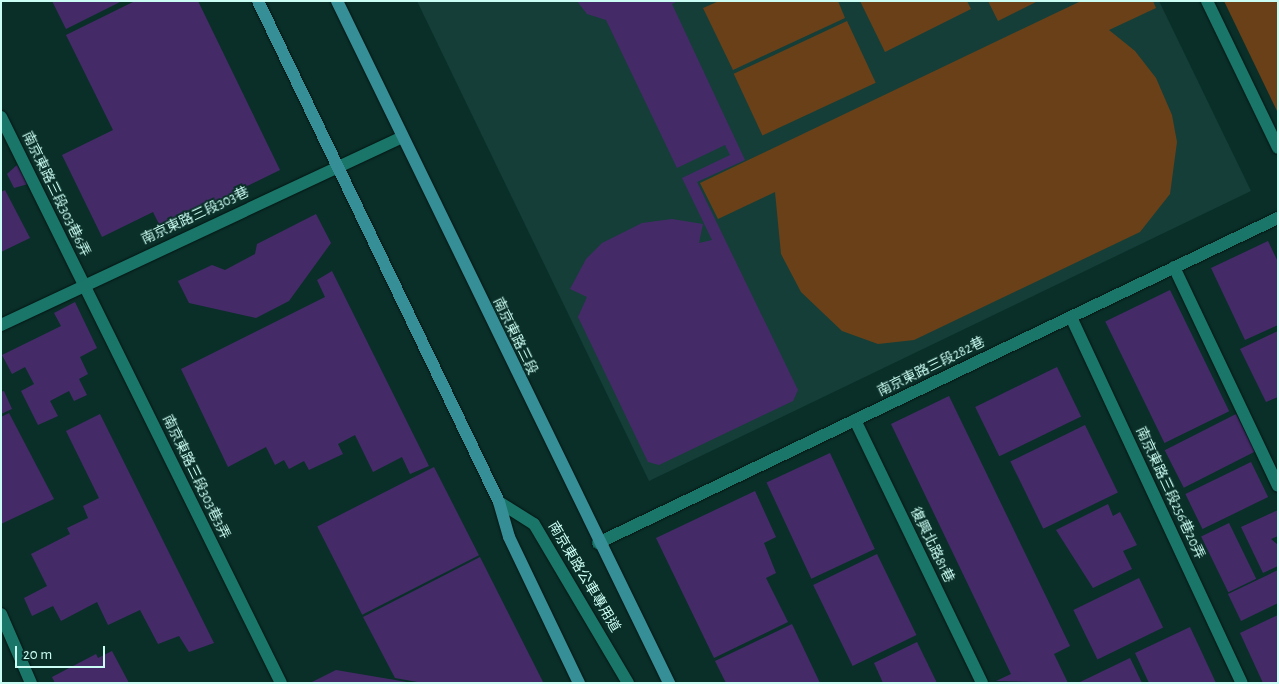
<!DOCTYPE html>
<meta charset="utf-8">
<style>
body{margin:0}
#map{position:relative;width:1279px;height:684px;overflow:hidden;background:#0a2f29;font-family:"Alegreya Sans","Noto Sans TC",sans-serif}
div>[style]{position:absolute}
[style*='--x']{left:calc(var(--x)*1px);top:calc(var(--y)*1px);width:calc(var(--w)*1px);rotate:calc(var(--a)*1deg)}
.built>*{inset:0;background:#153e38}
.green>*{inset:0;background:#6a4018;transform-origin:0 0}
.building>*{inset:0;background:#452a68;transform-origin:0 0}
.roads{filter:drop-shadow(0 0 1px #061411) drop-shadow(0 0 1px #061411)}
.service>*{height:12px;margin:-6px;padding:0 6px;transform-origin:6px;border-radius:6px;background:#197669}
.minor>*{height:12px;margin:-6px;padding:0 6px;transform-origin:6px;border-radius:6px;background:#197669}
.secondary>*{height:12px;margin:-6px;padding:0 6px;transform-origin:6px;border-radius:6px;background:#368e96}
span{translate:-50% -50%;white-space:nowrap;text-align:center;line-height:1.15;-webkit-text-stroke:4px #0a2f29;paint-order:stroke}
.street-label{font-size:14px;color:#cafdf3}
.frame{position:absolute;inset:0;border:2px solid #cafdf3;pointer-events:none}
.scale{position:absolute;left:15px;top:646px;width:90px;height:22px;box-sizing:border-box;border:2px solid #cafdf3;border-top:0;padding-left:6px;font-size:15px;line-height:18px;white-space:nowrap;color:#cafdf3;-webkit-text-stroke:4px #0a2f29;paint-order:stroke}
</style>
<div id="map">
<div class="built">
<i style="clip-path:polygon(417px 1px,1159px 1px,1251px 191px,649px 481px)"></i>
</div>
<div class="green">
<i style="clip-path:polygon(719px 1px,838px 1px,845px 18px,733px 70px,703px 8px)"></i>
<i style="clip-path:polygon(860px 1px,967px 1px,971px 9px,885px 52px)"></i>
<i style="clip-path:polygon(988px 1px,1038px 1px,998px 21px)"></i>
<i style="clip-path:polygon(1081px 1px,1153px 1px,1156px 8px,1109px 30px,1135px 51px,1156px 78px,1172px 115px,1177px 142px,1170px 194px,1140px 232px,914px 340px,878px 344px,842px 331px,801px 292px,781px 254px,775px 192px,718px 219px,700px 183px)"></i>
<i style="clip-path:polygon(1224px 1px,1278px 1px,1278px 113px)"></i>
<i style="left:847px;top:21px;width:68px;height:125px;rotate:65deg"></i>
</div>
<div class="building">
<i style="clip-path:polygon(52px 1px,122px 1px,66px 29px)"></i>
<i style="clip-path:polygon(135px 1px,198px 1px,280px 170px,161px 228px,153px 212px,102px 237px,62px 155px,113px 130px,66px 35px)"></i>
<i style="clip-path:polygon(577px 1px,678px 1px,672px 4px,745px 160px,697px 182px,798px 390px,793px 401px,659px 465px,648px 462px,578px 317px,587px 297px,570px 289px,586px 259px,602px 243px,642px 223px,672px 219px,703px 224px,699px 243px,712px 240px,682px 178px,730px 155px,725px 145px,677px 168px,606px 20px,587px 14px)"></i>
<i style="clip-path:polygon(17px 165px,28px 184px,14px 188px,7px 174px)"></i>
<i style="clip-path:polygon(5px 190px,30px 238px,1px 252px,1px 192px)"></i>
<i style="clip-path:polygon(316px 214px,331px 243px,289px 301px,256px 318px,189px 303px,178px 281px,212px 265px,225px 270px,255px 254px,257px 244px)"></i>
<i style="clip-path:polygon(1268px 241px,1278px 262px,1278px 325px,1245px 340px,1211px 268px)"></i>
<i style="clip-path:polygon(332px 271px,429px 466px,410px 474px,402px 457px,373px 472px,355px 435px,338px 444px,343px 454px,309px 470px,304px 461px,289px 469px,284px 460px,275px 465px,266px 447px,228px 467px,181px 369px,325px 297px,317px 280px)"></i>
<i style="left:1170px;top:290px;width:135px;height:72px;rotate:64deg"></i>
<i style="clip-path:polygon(75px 302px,97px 348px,80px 357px,88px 374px,79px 379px,87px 395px,74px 401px,69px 391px,50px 401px,58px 416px,38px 425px,21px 391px,34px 384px,25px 367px,12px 374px,2px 355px,61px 326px,54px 313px)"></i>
<i style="clip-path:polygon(1278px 331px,1278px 397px,1266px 402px,1240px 349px)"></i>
<i style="left:1057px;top:367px;width:55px;height:91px;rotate:64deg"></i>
<i style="clip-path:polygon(4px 391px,12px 409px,1px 414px,1px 392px)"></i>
<i style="clip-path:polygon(949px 396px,1070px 646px,1054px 654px,1068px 683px,996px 681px,1011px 674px,891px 424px)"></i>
<i style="clip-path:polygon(9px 413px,54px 499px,1px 524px,1px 417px)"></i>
<i style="clip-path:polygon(100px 414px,214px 643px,189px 652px,179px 636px,158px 644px,140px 610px,108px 625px,97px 602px,61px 621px,53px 606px,32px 616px,24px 598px,47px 586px,31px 554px,70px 534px,67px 528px,88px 518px,83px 506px,99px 498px,66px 431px)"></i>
<i style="left:1236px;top:414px;width:42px;height:80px;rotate:63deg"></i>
<i style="left:1085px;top:425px;width:75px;height:83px;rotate:64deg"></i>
<i style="left:830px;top:453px;width:106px;height:70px;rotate:65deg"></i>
<i style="left:1251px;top:462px;width:39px;height:73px;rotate:64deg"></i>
<i style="left:434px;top:467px;width:99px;height:131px;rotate:63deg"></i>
<i style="clip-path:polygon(755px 491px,776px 537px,764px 543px,776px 573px,766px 578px,788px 622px,714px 658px,656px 538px)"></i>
<i style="clip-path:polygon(1108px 504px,1113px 516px,1120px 512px,1137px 545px,1123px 551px,1132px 569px,1093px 588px,1056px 530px)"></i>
<i style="clip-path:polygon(1278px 510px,1278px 536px,1271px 539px,1278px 545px,1278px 566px,1263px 573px,1241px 527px)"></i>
<i style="left:1229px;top:523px;width:62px;height:31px;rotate:64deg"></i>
<i style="left:877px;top:554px;width:90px;height:71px;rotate:64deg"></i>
<i style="clip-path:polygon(480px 557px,543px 682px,423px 683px,395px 678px,363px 617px)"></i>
<i style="clip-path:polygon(1278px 570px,1278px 603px,1241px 621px,1228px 594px)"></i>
<i style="left:1139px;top:578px;width:55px;height:73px;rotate:64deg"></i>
<i style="clip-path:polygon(1278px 615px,1278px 683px,1263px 683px,1240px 633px)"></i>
<i style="clip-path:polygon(792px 624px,820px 683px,726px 683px,715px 661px)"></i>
<i style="clip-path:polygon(1190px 627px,1216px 683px,1149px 683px,1135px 653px)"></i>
<i style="clip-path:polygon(917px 642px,937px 683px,883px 683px,874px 663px)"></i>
<i style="clip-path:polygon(112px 651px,129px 683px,55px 683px,52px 677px,96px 654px,98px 658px)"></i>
<i style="clip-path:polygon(1130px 658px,1142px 683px,1078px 683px)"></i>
<i style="clip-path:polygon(336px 670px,407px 682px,407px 683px,310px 683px)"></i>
</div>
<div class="roads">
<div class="service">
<i style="--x:1207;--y:1;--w:163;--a:64.2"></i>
<i style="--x:1;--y:117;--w:631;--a:63.68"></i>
<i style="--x:1071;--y:317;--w:404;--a:65"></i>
<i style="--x:855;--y:420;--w:292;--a:64.2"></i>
<i style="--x:499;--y:502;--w:41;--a:32.2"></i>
<i style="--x:534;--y:524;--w:185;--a:59.4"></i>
<i style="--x:1;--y:614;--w:75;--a:66.5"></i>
</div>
<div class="minor">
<i style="--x:1174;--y:267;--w:242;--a:64.6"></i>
<i style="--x:1;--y:325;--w:443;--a:-25.1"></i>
<i style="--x:598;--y:543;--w:754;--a:-25.55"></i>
</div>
<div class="secondary">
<i style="--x:258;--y:1;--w:556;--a:64.31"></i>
<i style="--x:499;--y:502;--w:36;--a:74"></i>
<i style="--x:509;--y:537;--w:162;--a:64.4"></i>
<i style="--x:337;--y:1;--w:759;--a:64.04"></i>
</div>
</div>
<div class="street-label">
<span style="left:56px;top:194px;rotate:64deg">南京東路三段303巷6弄</span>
<span style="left:195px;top:216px;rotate:-25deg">南京東路三段303巷</span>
<span style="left:515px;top:336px;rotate:64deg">南京東路三段</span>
<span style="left:931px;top:367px;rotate:-26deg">南京東路三段282巷</span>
<span style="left:196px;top:477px;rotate:64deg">南京東路三段303巷3弄</span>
<span style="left:1170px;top:493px;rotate:65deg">南京東路三段256巷20弄</span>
<span style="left:932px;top:545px;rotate:64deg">復興北路81巷</span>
<span style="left:584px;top:577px;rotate:59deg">南京東路公車專用道</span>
</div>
<div class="frame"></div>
<div class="scale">20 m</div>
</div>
